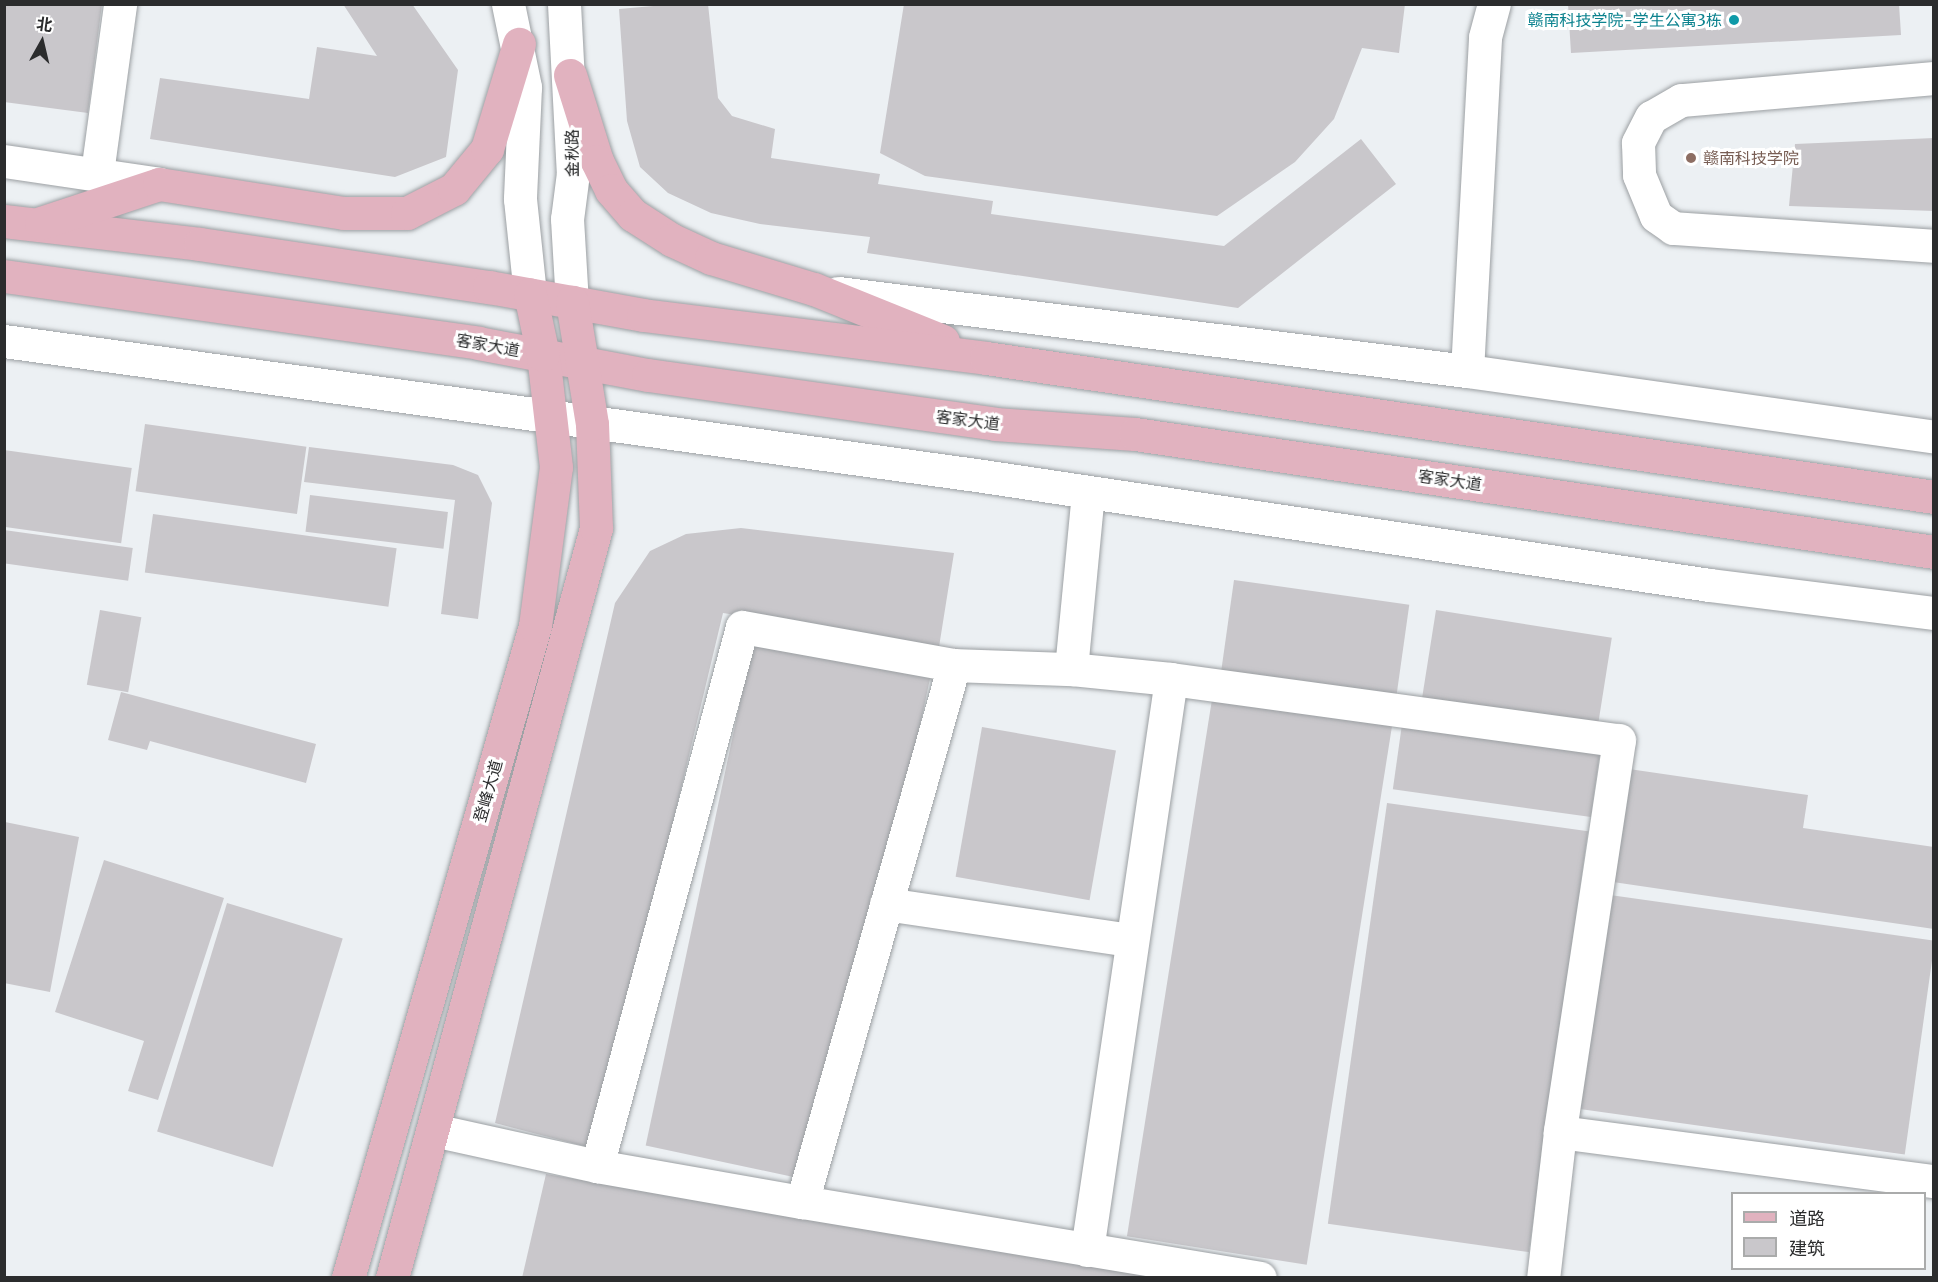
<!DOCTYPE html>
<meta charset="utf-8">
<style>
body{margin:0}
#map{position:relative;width:1938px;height:1282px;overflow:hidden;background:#ecf0f3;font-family:Merriweather,"Noto Sans SC",serif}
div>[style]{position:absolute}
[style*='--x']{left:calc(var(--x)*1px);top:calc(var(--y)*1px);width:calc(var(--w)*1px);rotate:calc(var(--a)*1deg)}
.building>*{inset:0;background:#c9c7cb;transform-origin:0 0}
.roads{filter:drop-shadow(0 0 2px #9ca0a3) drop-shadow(0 0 2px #9ca0a3)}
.street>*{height:33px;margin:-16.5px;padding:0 16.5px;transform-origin:16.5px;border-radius:16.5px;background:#fff}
.secondary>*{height:33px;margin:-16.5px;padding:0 16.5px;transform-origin:16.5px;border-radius:16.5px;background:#fff}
.primary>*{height:33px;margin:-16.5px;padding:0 16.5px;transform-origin:16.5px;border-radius:16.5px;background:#e1b2bf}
.dots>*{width:16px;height:16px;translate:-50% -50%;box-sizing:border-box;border:3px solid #fff;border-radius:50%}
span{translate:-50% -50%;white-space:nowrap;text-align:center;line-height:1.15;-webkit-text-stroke:6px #fff;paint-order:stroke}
.culture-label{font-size:16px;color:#0d838f}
.right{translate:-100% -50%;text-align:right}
.street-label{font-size:16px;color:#2b2c2d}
.education-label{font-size:16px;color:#785e54}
.left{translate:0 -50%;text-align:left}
.frame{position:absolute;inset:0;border:6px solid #2b2c2d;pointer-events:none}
.legend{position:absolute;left:1731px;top:1192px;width:195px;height:78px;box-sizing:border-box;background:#fff;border:2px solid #aaabab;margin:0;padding:8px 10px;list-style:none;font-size:18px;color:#2b2c2d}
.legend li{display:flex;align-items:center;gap:12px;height:30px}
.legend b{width:30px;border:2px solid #aaabab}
.north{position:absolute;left:12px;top:12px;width:60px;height:60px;-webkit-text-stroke:4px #fff;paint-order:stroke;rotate:8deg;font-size:16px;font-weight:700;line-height:24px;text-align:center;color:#2b2c2d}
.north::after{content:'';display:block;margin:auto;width:21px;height:27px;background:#2b2c2d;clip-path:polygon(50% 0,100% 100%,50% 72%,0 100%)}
</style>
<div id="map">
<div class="building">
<i style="clip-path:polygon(4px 4px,102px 4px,88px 113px,4px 102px)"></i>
<i style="clip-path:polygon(343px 4px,412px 4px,458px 70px,446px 157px,395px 177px,150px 139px,160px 78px,309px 99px,317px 47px,377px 56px)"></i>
<i style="clip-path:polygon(676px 4px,708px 4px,718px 98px,732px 116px,775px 129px,771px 158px,880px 174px,878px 184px,993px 201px,991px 214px,1224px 246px,1361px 139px,1396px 184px,1238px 308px,867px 253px,870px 237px,760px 224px,711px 213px,668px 193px,640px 167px,627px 121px,619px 9px)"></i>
<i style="clip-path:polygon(904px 4px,1405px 4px,1399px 53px,1362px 48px,1334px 119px,1295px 162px,1217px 216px,925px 176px,880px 153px)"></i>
<i style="clip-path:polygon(1568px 4px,1899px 4px,1901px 35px,1571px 53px)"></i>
<i style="clip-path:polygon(1934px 138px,1934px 211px,1789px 206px,1795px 144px)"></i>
<i style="left:145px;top:424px;width:163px;height:68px;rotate:8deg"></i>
<i style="clip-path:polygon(309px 447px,453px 465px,478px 475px,492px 503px,478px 619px,441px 614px,455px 500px,304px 482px)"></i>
<i style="left:4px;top:450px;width:129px;height:76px;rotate:8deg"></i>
<i style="left:310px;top:495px;width:139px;height:37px;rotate:7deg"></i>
<i style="left:153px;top:514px;width:246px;height:59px;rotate:8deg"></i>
<i style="clip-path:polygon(741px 528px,954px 553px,939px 647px,723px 613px,595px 1149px,495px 1123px,615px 603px,650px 551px,686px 534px)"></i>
<i style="left:4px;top:530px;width:130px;height:33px;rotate:8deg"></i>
<i style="left:1234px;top:580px;width:177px;height:92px;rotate:8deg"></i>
<i style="left:100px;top:610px;width:42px;height:76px;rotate:10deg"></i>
<i style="left:1436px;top:610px;width:178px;height:90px;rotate:9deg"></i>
<i style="left:754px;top:636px;width:181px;height:521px;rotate:12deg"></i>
<i style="clip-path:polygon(121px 692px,316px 744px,306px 783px,150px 741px,147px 750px,108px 740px)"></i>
<i style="left:1213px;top:693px;width:182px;height:550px;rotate:9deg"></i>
<i style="left:1403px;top:717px;width:200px;height:73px;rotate:8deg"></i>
<i style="left:982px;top:727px;width:136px;height:152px;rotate:10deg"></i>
<i style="clip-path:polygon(1629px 769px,1808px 795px,1803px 828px,1934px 847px,1934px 929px,1613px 882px)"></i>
<i style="left:1387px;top:803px;width:203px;height:425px;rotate:8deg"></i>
<i style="clip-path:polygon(5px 822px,79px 837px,50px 992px,4px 983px)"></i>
<i style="clip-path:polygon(104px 860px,224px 898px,158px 1100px,128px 1091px,144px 1041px,55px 1012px)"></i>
<i style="left:1610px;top:895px;width:328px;height:216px;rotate:8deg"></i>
<i style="left:227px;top:903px;width:121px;height:239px;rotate:17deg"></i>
<i style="clip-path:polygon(546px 1174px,1147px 1276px,1147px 1278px,522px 1278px)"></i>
</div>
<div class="roads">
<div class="street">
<i style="--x:1934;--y:78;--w:254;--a:175"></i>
<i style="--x:1681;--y:100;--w:34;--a:150"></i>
<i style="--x:1651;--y:117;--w:29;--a:117"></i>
<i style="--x:1638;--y:143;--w:32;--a:88"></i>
<i style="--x:1639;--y:175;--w:44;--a:67.5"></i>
<i style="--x:1656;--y:216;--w:21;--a:35"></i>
<i style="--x:1673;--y:228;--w:262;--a:3.9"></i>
<i style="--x:97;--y:173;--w:171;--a:-82.2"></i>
<i style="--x:1467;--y:371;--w:334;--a:-86.9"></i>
<i style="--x:1485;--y:37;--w:34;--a:-75"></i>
<i style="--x:1171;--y:679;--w:452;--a:7.8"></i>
<i style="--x:1619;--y:740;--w:396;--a:98.6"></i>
<i style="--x:1560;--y:1132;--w:147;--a:96.6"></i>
<i style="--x:886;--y:904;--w:248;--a:8.4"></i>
<i style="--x:433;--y:1130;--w:168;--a:12.4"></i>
<i style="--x:597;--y:1166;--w:208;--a:10"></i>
<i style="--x:802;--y:1202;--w:464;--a:9.4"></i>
<i style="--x:1560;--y:1132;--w:377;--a:7.5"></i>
<i style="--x:597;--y:1166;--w:558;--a:-74.94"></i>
<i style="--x:742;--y:627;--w:215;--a:10.2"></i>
<i style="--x:802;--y:1202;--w:558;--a:-74.2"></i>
<i style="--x:954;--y:665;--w:117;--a:2"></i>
<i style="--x:1087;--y:1250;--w:577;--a:-81.63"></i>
<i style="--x:1171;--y:679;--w:100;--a:-174.3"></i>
<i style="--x:1071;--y:669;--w:176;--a:-84.5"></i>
</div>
<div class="secondary">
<i style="--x:508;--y:4;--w:85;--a:78.4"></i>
<i style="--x:525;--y:87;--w:112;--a:92.6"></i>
<i style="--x:520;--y:199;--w:96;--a:84"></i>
<i style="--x:564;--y:4;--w:169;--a:87"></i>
<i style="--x:573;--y:173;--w:46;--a:97.4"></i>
<i style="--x:567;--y:219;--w:83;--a:86.6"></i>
<i style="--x:4;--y:161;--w:157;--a:8.4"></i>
<i style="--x:838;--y:293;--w:634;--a:7.07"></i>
<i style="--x:1467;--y:371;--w:472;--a:8"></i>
<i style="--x:4;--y:341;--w:981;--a:7.85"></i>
<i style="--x:976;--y:475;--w:741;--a:8.53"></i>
<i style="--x:1709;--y:585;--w:227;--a:7.1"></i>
</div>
<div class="primary">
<i style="--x:570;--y:75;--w:90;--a:72.6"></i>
<i style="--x:597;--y:161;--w:32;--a:64"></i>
<i style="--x:611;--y:190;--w:33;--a:49"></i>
<i style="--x:633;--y:215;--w:46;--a:32.7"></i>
<i style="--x:672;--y:240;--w:43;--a:24.8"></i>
<i style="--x:711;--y:258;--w:108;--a:16.8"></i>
<i style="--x:814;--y:289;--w:139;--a:22"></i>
<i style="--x:4;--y:221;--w:197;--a:6.7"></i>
<i style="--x:200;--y:244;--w:292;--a:8.5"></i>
<i style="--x:489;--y:287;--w:157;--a:10.3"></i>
<i style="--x:643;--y:315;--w:346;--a:7.1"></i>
<i style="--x:986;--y:358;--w:958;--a:8.34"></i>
<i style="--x:41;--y:223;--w:124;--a:-18.3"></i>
<i style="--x:159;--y:184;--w:187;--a:8.9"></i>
<i style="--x:344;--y:213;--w:63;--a:0"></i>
<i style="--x:407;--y:213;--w:53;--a:-27.1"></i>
<i style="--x:454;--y:189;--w:52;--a:-50.5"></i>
<i style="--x:487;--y:149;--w:110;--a:-73.1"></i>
<i style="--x:4;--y:276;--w:479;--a:8"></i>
<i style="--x:478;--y:343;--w:173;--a:10.7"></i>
<i style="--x:648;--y:375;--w:350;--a:8"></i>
<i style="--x:995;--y:424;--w:140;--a:4.1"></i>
<i style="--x:1135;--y:434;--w:808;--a:8.4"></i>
<i style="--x:348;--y:1278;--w:678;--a:-74"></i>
<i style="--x:535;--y:626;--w:160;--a:-82.5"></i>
<i style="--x:556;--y:467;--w:113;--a:-96.6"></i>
<i style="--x:543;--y:355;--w:62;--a:-102"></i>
<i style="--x:392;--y:1278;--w:777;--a:-74.78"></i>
<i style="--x:596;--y:528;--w:104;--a:-92.2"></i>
<i style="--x:592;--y:424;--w:124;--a:-99.3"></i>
</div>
</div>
<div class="dots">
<i style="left:1734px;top:20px;background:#0f9aa8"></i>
<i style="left:1691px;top:158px;background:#8d6e63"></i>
</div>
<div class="culture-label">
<span class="right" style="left:1722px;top:20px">赣南科技学院-学生公寓3栋</span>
</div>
<div class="street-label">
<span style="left:572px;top:153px;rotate:-90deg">金秋路</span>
<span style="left:488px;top:345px;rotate:10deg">客家大道</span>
<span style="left:968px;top:420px;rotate:7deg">客家大道</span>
<span style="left:1450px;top:480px;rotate:8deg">客家大道</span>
<span style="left:488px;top:791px;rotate:-74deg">登峰大道</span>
</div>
<div class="education-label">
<span class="left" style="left:1703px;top:158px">赣南科技学院</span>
</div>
<div class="frame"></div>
<ul class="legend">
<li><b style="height:8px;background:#e1b2bf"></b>道路</li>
<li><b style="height:16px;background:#c9c7cb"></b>建筑</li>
</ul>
<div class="north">北</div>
</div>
